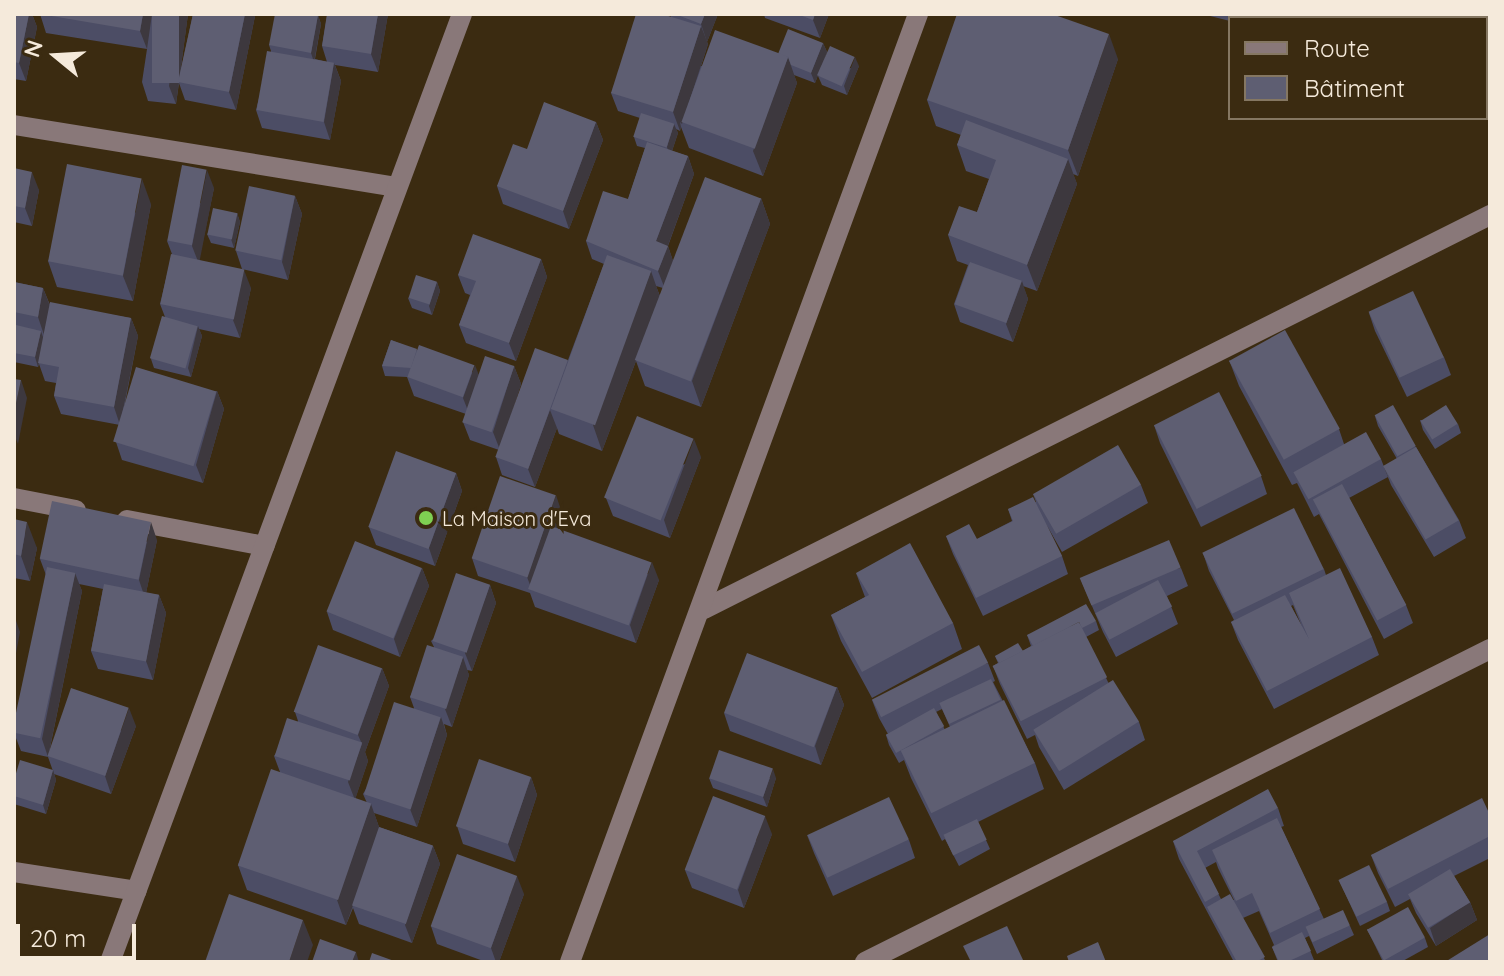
<!DOCTYPE html>
<meta charset="utf-8">
<style>
body{margin:0}
#map{position:relative;width:1504px;height:976px;overflow:hidden;background:#3b2b11;font-family:Quicksand,sans-serif}
div>[style]{position:absolute}
[style*='--x']{left:calc(var(--x)*1px);top:calc(var(--y)*1px);width:calc(var(--w)*1px);rotate:calc(var(--a)*1deg)}
.minor>*{height:20px;margin:-10px;padding:0 10px;transform-origin:10px;border-radius:10px;background:#897879}
.wall>*{inset:0;background:#4c4d65}
.shaded-wall>*{inset:0;background:#3d383e}
.building>*{inset:0;background:#5e5e72;transform-origin:0 0}
.dots>*{width:22px;height:22px;translate:-50% -50%;box-sizing:border-box;border:4px solid #3b2b11;border-radius:50%}
span{translate:-50% -50%;white-space:nowrap;text-align:center;line-height:1.15;-webkit-text-stroke:6px #3b2b11;paint-order:stroke}
.poi-label{font-size:20px;color:#f5eadb}
.left{translate:0 -50%;text-align:left}
.frame{position:absolute;inset:0;border:16px solid #f5eadb;pointer-events:none}
.legend{position:absolute;left:1228px;top:16px;width:260px;height:104px;box-sizing:border-box;background:#3b2b11;border:2px solid #857762;margin:0;padding:10px 14px;list-style:none;font-size:24px;color:#f5eadb}
.legend li{display:flex;align-items:center;gap:16px;height:40px}
.legend b{width:40px;border:2px solid #857762}
.north{position:absolute;left:16px;top:16px;width:80px;height:80px;-webkit-text-stroke:6px #3b2b11;paint-order:stroke;rotate:288deg;font-size:22px;font-weight:700;line-height:32px;text-align:center;color:#f5eadb}
.north::after{content:'';display:block;margin:auto;width:28px;height:36px;background:#f5eadb;clip-path:polygon(50% 0,100% 100%,50% 72%,0 100%)}
.scale{position:absolute;left:16px;top:924px;width:120px;height:36px;box-sizing:border-box;border:4px solid #f5eadb;border-top:0;padding-left:10px;font-size:24px;line-height:28px;white-space:nowrap;color:#f5eadb;-webkit-text-stroke:6px #3b2b11;paint-order:stroke}
</style>
<div id="map">
<div class="minor">
<i style="--x:14;--y:125;--w:388;--a:9.2"></i>
<i style="--x:14;--y:498;--w:63;--a:11"></i>
<i style="--x:127;--y:520;--w:140;--a:10.7"></i>
<i style="--x:704;--y:609;--w:879;--a:-26.62"></i>
<i style="--x:14;--y:872;--w:124;--a:8.8"></i>
<i style="--x:110;--y:962;--w:1011;--a:-69.63"></i>
<i style="--x:570;--y:962;--w:1010;--a:-69.84"></i>
<i style="--x:865;--y:962;--w:699;--a:-26.6"></i>
</div>
<div class="wall">
<i style="clip-path:polygon(14px 14px,32px 14px,37px 27px,26px 81px,14px 79px)"></i>
<i style="clip-path:polygon(40px 14px,188px 14px,180px 74px,193px 14px,254px 14px,255px 16px,236px 110px,185px 100px,179px 83px,176px 104px,148px 101px,142px 82px,147px 49px,46px 33px)"></i>
<i style="clip-path:polygon(314px 14px,388px 14px,378px 72px,335px 65px,341px 81px,330px 140px,262px 128px,256px 110px,271px 51px,269px 45px,318px 15px,321px 24px,315px 59px,327px 62px,322px 46px,327px 16px)"></i>
<i style="clip-path:polygon(evenodd,670px 14px,718px 14px,707px 42px,708px 44px,701px 66px,778px 54px,823px 43px,827px 52px,815px 83px,794px 75px,797px 83px,763px 176px,689px 148px,681px 127px,680px 131px,676px 129px,678px 133px,672px 151px,688px 156px,694px 174px,668px 246px,673px 261px,761px 198px,770px 224px,701px 407px,645px 386px,636px 361px,602px 451px,559px 434px,557px 428px,535px 487px,502px 475px,496px 457px,499px 450px,470px 440px,463px 422px,466px 414px,414px 396px,407px 377px,385px 376px,382px 366px,391px 340px,479px 375px,514px 366px,521px 384px,508px 423px,568px 360px,604px 264px,592px 259px,586px 241px,628px 199px,645px 148px,637px 146px,634px 137px,640px 118px,618px 111px,611px 93px,671px 17px,670px 14px,656px 286px,663px 288px,660px 296px,656px 286px)"></i>
<i style="clip-path:polygon(764px 14px,829px 14px,820px 38px,765px 18px)"></i>
<i style="clip-path:polygon(1202px 14px,1242px 14px,1241px 18px,1230px 18px,1230px 21px)"></i>
<i style="clip-path:polygon(1118px 59px,1078px 176px,1073px 174px,1077px 184px,1037px 291px,1023px 286px,1028px 299px,1013px 342px,960px 322px,954px 304px,968px 265px,957px 261px,948px 235px,977px 212px,989px 179px,966px 171px,957px 145px,961px 135px,936px 126px,927px 100px)"></i>
<i style="clip-path:polygon(859px 66px,847px 95px,822px 85px,818px 76px)"></i>
<i style="clip-path:polygon(596px 122px,603px 140px,569px 229px,503px 204px,497px 186px,527px 149px)"></i>
<i style="clip-path:polygon(14px 168px,39px 190px,32px 226px,14px 222px)"></i>
<i style="clip-path:polygon(214px 188px,199px 260px,251px 288px,240px 338px,199px 329px,202px 336px,191px 377px,154px 368px,151px 359px,165px 317px,160px 304px,172px 254px,167px 241px)"></i>
<i style="clip-path:polygon(295px 196px,302px 214px,288px 280px,242px 269px,236px 251px)"></i>
<i style="clip-path:polygon(151px 204px,133px 301px,57px 287px,48px 261px)"></i>
<i style="clip-path:polygon(237px 213px,240px 222px,234px 248px,211px 243px,207px 234px)"></i>
<i style="clip-path:polygon(541px 259px,547px 277px,516px 361px,466px 343px,459px 325px,470px 295px,465px 293px,458px 275px)"></i>
<i style="clip-path:polygon(14px 282px,43px 288px,50px 305px,131px 318px,138px 336px,121px 424px,217px 391px,224px 409px,203px 483px,122px 460px,116px 442px,120px 425px,61px 414px,54px 396px,56px 383px,45px 381px,39px 364px,38px 367px,14px 362px)"></i>
<i style="clip-path:polygon(437px 282px,440px 291px,432px 315px,412px 308px,408px 298px)"></i>
<i style="clip-path:polygon(1369px 313px,1444px 357px,1451px 375px,1407px 397px,1375px 331px)"></i>
<i style="clip-path:polygon(1229px 360px,1339px 429px,1344px 444px,1381px 459px,1388px 477px,1349px 498px,1406px 605px,1413px 623px,1384px 639px,1319px 514px,1314px 517px,1297px 483px,1292px 485px,1239px 386px)"></i>
<i style="clip-path:polygon(1375px 416px,1416px 447px,1459px 520px,1466px 538px,1434px 557px,1391px 485px,1384px 467px,1397px 459px,1378px 426px)"></i>
<i style="clip-path:polygon(1420px 420px,1458px 424px,1461px 433px,1435px 449px,1423px 430px)"></i>
<i style="clip-path:polygon(1154px 425px,1261px 476px,1267px 494px,1201px 527px,1160px 443px)"></i>
<i style="clip-path:polygon(701px 457px,670px 538px,613px 516px,606px 498px)"></i>
<i style="clip-path:polygon(456px 473px,462px 491px,435px 566px,376px 545px,369px 527px)"></i>
<i style="clip-path:polygon(1141px 485px,1148px 503px,1062px 552px,1046px 524px,1062px 556px,1068px 574px,983px 616px,953px 554px,946px 536px,977px 539px,1012px 521px,1008px 509px,1036px 502px,1033px 494px)"></i>
<i style="clip-path:polygon(562px 513px,557px 528px,659px 580px,636px 643px,535px 607px,530px 593px,478px 576px,472px 558px)"></i>
<i style="clip-path:polygon(14px 519px,37px 548px,30px 581px,14px 578px)"></i>
<i style="clip-path:polygon(157px 540px,146px 593px,159px 595px,166px 613px,153px 680px,98px 669px,91px 651px,103px 589px,79px 584px,82px 591px,49px 753px,136px 726px,111px 794px,54px 774px,48px 757px,21px 751px,14px 733px,46px 575px,40px 559px)"></i>
<i style="clip-path:polygon(evenodd,1203px 553px,1324px 569px,1326px 575px,1372px 637px,1379px 655px,1274px 709px,1238px 640px,1231px 622px,1234px 620px,1209px 571px,1203px 553px,1293px 605px,1302px 627px,1291px 606px,1293px 605px)"></i>
<i style="clip-path:polygon(422px 568px,429px 586px,400px 657px,333px 630px,327px 612px)"></i>
<i style="clip-path:polygon(1181px 568px,1188px 586px,1167px 596px,1178px 624px,1116px 657px,1103px 632px,1081px 580px)"></i>
<i style="clip-path:polygon(856px 573px,953px 623px,962px 649px,872px 698px,841px 641px,831px 615px,865px 597px)"></i>
<i style="clip-path:polygon(490px 585px,496px 603px,472px 671px,467px 670px,469px 675px,452px 727px,444px 724px,447px 735px,417px 827px,374px 813px,379px 827px,433px 846px,440px 864px,412px 943px,359px 924px,353px 908px,346px 925px,247px 890px,238px 865px,280px 772px,274px 756px,298px 721px,295px 712px,382px 668px,389px 686px,365px 752px,368px 761px,355px 799px,367px 803px,363px 794px,414px 708px,410px 697px,434px 647px,431px 641px)"></i>
<i style="clip-path:polygon(1096px 621px,1099px 630px,1086px 637px,1108px 682px,1139px 722px,1145px 740px,1064px 790px,1039px 747px,1035px 735px,1027px 739px,1000px 684px,993px 666px,998px 663px,995px 656px,1023px 651px,1031px 646px,1027px 635px)"></i>
<i style="clip-path:polygon(evenodd,988px 663px,995px 681px,993px 682px,1035px 763px,1044px 789px,978px 822px,990px 849px,959px 866px,945px 839px,942px 841px,911px 778px,904px 760px,899px 763px,889px 745px,886px 735px,888px 734px,879px 718px,872px 700px,988px 663px,942px 709px,950px 727px,945px 730px,936px 712px,942px 709px)"></i>
<i style="clip-path:polygon(837px 687px,844px 705px,821px 765px,730px 731px,724px 713px)"></i>
<i style="clip-path:polygon(53px 770px,56px 780px,46px 814px,14px 804px,14px 780px)"></i>
<i style="clip-path:polygon(531px 777px,537px 795px,515px 862px,463px 844px,457px 826px)"></i>
<i style="clip-path:polygon(709px 778px,776px 778px,767px 807px,713px 788px)"></i>
<i style="clip-path:polygon(evenodd,1278px 808px,1284px 826px,1281px 827px,1324px 919px,1350px 926px,1354px 935px,1317px 954px,1309px 936px,1305px 938px,1314px 960px,1311px 962px,1278px 962px,1272px 947px,1274px 945px,1259px 911px,1243px 918px,1266px 962px,1234px 962px,1179px 859px,1173px 841px,1278px 808px,1216px 862px,1218px 868px,1234px 900px,1221px 899px,1205px 868px,1216px 862px)"></i>
<i style="clip-path:polygon(1490px 815px,1490px 858px,1454px 876px,1470px 902px,1477px 920px,1436px 946px,1416px 913px,1410px 899px,1395px 907px,1378px 873px,1371px 855px)"></i>
<i style="clip-path:polygon(772px 834px,744px 908px,692px 888px,685px 870px)"></i>
<i style="clip-path:polygon(807px 835px,909px 840px,915px 858px,833px 896px,814px 853px)"></i>
<i style="clip-path:polygon(1339px 880px,1387px 902px,1390px 911px,1360px 926px)"></i>
<i style="clip-path:polygon(524px 894px,499px 962px,486px 962px,437px 944px,431px 926px)"></i>
<i style="clip-path:polygon(1367px 929px,1425px 938px,1428px 947px,1401px 962px,1383px 962px)"></i>
</div>
<div class="shaded-wall">
<i style="clip-path:polygon(29px 14px,32px 14px,37px 27px,26px 81px,19px 63px)"></i>
<i style="clip-path:polygon(143px 14px,152px 14px,147px 49px,140px 31px)"></i>
<i style="clip-path:polygon(179px 14px,188px 14px,176px 104px,169px 86px)"></i>
<i style="clip-path:polygon(245px 14px,254px 14px,255px 16px,236px 110px,229px 92px)"></i>
<i style="clip-path:polygon(378px 14px,388px 14px,378px 72px,371px 54px)"></i>
<i style="clip-path:polygon(705px 14px,718px 14px,707px 42px,701px 24px)"></i>
<i style="clip-path:polygon(815px 14px,829px 14px,820px 38px,813px 20px)"></i>
<i style="clip-path:polygon(318px 15px,321px 24px,314px 62px,311px 53px)"></i>
<i style="clip-path:polygon(701px 26px,708px 44px,682px 124px,680px 122px,681px 127px,680px 131px,673px 112px)"></i>
<i style="clip-path:polygon(1109px 34px,1118px 59px,1078px 176px,1068px 150px)"></i>
<i style="clip-path:polygon(823px 43px,827px 52px,815px 83px,811px 73px)"></i>
<i style="clip-path:polygon(788px 57px,797px 83px,763px 176px,753px 151px)"></i>
<i style="clip-path:polygon(855px 57px,859px 66px,847px 95px,844px 86px)"></i>
<i style="clip-path:polygon(334px 63px,341px 81px,330px 140px,324px 122px)"></i>
<i style="clip-path:polygon(596px 122px,603px 140px,569px 229px,563px 211px)"></i>
<i style="clip-path:polygon(674px 124px,678px 133px,670px 157px,667px 147px)"></i>
<i style="clip-path:polygon(688px 156px,694px 174px,663px 259px,656px 241px)"></i>
<i style="clip-path:polygon(1068px 159px,1077px 184px,1037px 291px,1027px 265px)"></i>
<i style="clip-path:polygon(207px 170px,214px 188px,199px 264px,192px 246px)"></i>
<i style="clip-path:polygon(32px 172px,39px 190px,32px 226px,25px 208px)"></i>
<i style="clip-path:polygon(142px 179px,151px 204px,133px 301px,123px 276px)"></i>
<i style="clip-path:polygon(295px 196px,302px 214px,288px 280px,282px 262px)"></i>
<i style="clip-path:polygon(761px 198px,770px 224px,701px 407px,692px 381px)"></i>
<i style="clip-path:polygon(237px 213px,240px 222px,234px 248px,231px 239px)"></i>
<i style="clip-path:polygon(668px 246px,674px 264px,665px 289px,658px 271px)"></i>
<i style="clip-path:polygon(541px 259px,547px 277px,516px 361px,509px 343px)"></i>
<i style="clip-path:polygon(244px 270px,251px 288px,240px 338px,233px 320px)"></i>
<i style="clip-path:polygon(651px 271px,660px 297px,602px 451px,593px 425px)"></i>
<i style="clip-path:polygon(1022px 281px,1028px 299px,1013px 342px,1006px 324px)"></i>
<i style="clip-path:polygon(437px 282px,440px 291px,432px 315px,429px 306px)"></i>
<i style="clip-path:polygon(43px 288px,50px 306px,44px 335px,38px 317px)"></i>
<i style="clip-path:polygon(131px 318px,138px 336px,120px 425px,114px 407px)"></i>
<i style="clip-path:polygon(198px 326px,202px 336px,191px 377px,188px 368px)"></i>
<i style="clip-path:polygon(41px 331px,44px 340px,38px 367px,35px 357px)"></i>
<i style="clip-path:polygon(475px 365px,482px 383px,470px 416px,463px 398px)"></i>
<i style="clip-path:polygon(514px 366px,521px 384px,500px 450px,493px 432px)"></i>
<i style="clip-path:polygon(21px 380px,27px 398px,18px 444px,14px 434px,14px 413px)"></i>
<i style="clip-path:polygon(217px 391px,224px 409px,203px 483px,196px 465px)"></i>
<i style="clip-path:polygon(550px 410px,557px 428px,535px 487px,528px 469px)"></i>
<i style="clip-path:polygon(694px 439px,701px 457px,670px 538px,664px 520px)"></i>
<i style="clip-path:polygon(456px 473px,462px 491px,435px 566px,429px 548px)"></i>
<i style="clip-path:polygon(556px 495px,562px 513px,535px 591px,532px 590px,527px 577px)"></i>
<i style="clip-path:polygon(27px 522px,37px 548px,30px 581px,21px 556px)"></i>
<i style="clip-path:polygon(151px 522px,157px 540px,145px 598px,139px 580px)"></i>
<i style="clip-path:polygon(652px 562px,659px 580px,636px 643px,630px 625px)"></i>
<i style="clip-path:polygon(422px 568px,429px 586px,400px 657px,394px 639px)"></i>
<i style="clip-path:polygon(75px 573px,82px 591px,48px 757px,42px 739px)"></i>
<i style="clip-path:polygon(490px 585px,496px 603px,472px 671px,465px 653px)"></i>
<i style="clip-path:polygon(159px 595px,166px 613px,153px 680px,146px 661px)"></i>
<i style="clip-path:polygon(14px 615px,20px 632px,14px 664px)"></i>
<i style="clip-path:polygon(463px 657px,469px 675px,452px 727px,445px 709px)"></i>
<i style="clip-path:polygon(382px 668px,389px 686px,365px 752px,368px 761px,355px 800px,348px 782px,362px 744px,358px 735px)"></i>
<i style="clip-path:polygon(837px 687px,844px 705px,821px 765px,815px 746px)"></i>
<i style="clip-path:polygon(129px 708px,136px 726px,111px 794px,105px 776px)"></i>
<i style="clip-path:polygon(441px 717px,447px 735px,417px 827px,410px 809px)"></i>
<i style="clip-path:polygon(773px 769px,776px 778px,767px 807px,763px 797px)"></i>
<i style="clip-path:polygon(53px 770px,56px 780px,46px 814px,43px 805px)"></i>
<i style="clip-path:polygon(531px 777px,537px 795px,515px 862px,508px 844px)"></i>
<i style="clip-path:polygon(371px 804px,380px 830px,346px 925px,337px 900px)"></i>
<i style="clip-path:polygon(765px 816px,772px 834px,744px 908px,738px 890px)"></i>
<i style="clip-path:polygon(433px 846px,440px 864px,412px 943px,405px 925px)"></i>
<i style="clip-path:polygon(517px 876px,524px 894px,499px 962px,496px 962px,491px 948px)"></i>
<i style="clip-path:polygon(1470px 902px,1477px 920px,1436px 946px,1430px 928px)"></i>
<i style="clip-path:polygon(303px 920px,313px 945px,307px 962px,289px 962px)"></i>
<i style="clip-path:polygon(14px 947px,18px 958px,16px 962px,14px 962px)"></i>
<i style="clip-path:polygon(356px 952px,359px 962px,352px 962px)"></i>
</div>
<div class="building">
<i style="clip-path:polygon(14px 14px,29px 14px,19px 63px,14px 62px)"></i>
<i style="clip-path:polygon(40px 14px,143px 14px,140px 31px)"></i>
<i style="left:152px;top:14px;width:27px;height:69px"></i>
<i style="clip-path:polygon(193px 14px,245px 14px,229px 92px,178px 82px)"></i>
<i style="clip-path:polygon(275px 14px,318px 15px,311px 53px,269px 45px)"></i>
<i style="clip-path:polygon(327px 14px,378px 14px,371px 54px,322px 46px)"></i>
<i style="clip-path:polygon(636px 14px,662px 14px,701px 26px,673px 112px,611px 93px)"></i>
<i style="clip-path:polygon(675px 14px,705px 14px,701px 24px)"></i>
<i style="clip-path:polygon(797px 14px,815px 14px,813px 20px)"></i>
<i style="clip-path:polygon(957px 14px,1052px 14px,1109px 34px,1068px 150px,927px 100px)"></i>
<i style="clip-path:polygon(788px 29px,823px 43px,811px 73px,791px 65px,788px 57px,778px 54px)"></i>
<i style="left:715px;top:30px;width:78px;height:98px;rotate:20deg"></i>
<i style="left:830px;top:46px;width:27px;height:32px;rotate:24deg"></i>
<i style="left:267px;top:51px;width:68px;height:60px;rotate:10deg"></i>
<i style="clip-path:polygon(544px 102px,596px 122px,563px 211px,497px 186px,513px 144px,527px 149px)"></i>
<i style="left:641px;top:113px;width:35px;height:25px;rotate:18deg"></i>
<i style="clip-path:polygon(966px 120px,1068px 159px,1027px 265px,948px 235px,959px 206px,977px 212px,996px 160px,957px 145px)"></i>
<i style="clip-path:polygon(647px 142px,688px 156px,656px 241px,668px 246px,658px 271px,586px 241px,603px 191px,628px 199px)"></i>
<i style="left:67px;top:164px;width:76px;height:99px;rotate:11deg"></i>
<i style="left:182px;top:165px;width:25px;height:77px;rotate:11deg"></i>
<i style="clip-path:polygon(14px 168px,32px 172px,25px 208px,14px 206px)"></i>
<i style="left:705px;top:177px;width:60px;height:196px;rotate:21deg"></i>
<i style="left:249px;top:186px;width:47px;height:66px;rotate:12deg"></i>
<i style="left:213px;top:208px;width:25px;height:27px;rotate:12deg"></i>
<i style="clip-path:polygon(473px 234px,541px 259px,509px 343px,459px 325px,476px 281px,458px 275px)"></i>
<i style="left:171px;top:254px;width:75px;height:51px;rotate:12deg"></i>
<i style="left:607px;top:255px;width:47px;height:164px;rotate:20deg"></i>
<i style="left:970px;top:262px;width:55px;height:45px;rotate:20deg"></i>
<i style="left:416px;top:275px;width:22px;height:24px;rotate:18deg"></i>
<i style="clip-path:polygon(14px 282px,43px 288px,38px 317px,14px 312px)"></i>
<i style="left:1413px;top:291px;width:73px;height:49px;rotate:65deg"></i>
<i style="clip-path:polygon(50px 302px,131px 318px,114px 407px,54px 396px,59px 367px,38px 363px)"></i>
<i style="left:162px;top:316px;width:37px;height:44px;rotate:16deg"></i>
<i style="clip-path:polygon(16px 325px,41px 331px,35px 357px,14px 353px,14px 334px)"></i>
<i style="left:1285px;top:330px;width:113px;height:64px;rotate:61deg"></i>
<i style="clip-path:polygon(391px 340px,417px 349px,411px 368px,382px 366px)"></i>
<i style="left:419px;top:345px;width:59px;height:34px;rotate:20deg"></i>
<i style="left:535px;top:348px;width:35px;height:116px;rotate:20deg"></i>
<i style="left:485px;top:356px;width:31px;height:70px;rotate:19deg"></i>
<i style="left:136px;top:367px;width:84px;height:78px;rotate:17deg"></i>
<i style="clip-path:polygon(14px 379px,21px 380px,14px 413px)"></i>
<i style="left:1219px;top:392px;width:94px;height:73px;rotate:63deg"></i>
<i style="left:1393px;top:405px;width:47px;height:21px;rotate:61deg"></i>
<i style="left:1446px;top:405px;width:22px;height:30px;rotate:58deg"></i>
<i style="left:637px;top:416px;width:61px;height:88px;rotate:22deg"></i>
<i style="left:1366px;top:432px;width:31px;height:83px;rotate:61deg"></i>
<i style="left:1118px;top:445px;width:46px;height:98px;rotate:60deg"></i>
<i style="left:1416px;top:447px;width:85px;height:38px;rotate:60deg"></i>
<i style="left:396px;top:451px;width:64px;height:81px;rotate:20deg"></i>
<i style="left:500px;top:476px;width:59px;height:87px;rotate:19deg"></i>
<i style="left:1342px;top:484px;width:137px;height:33px;rotate:62deg"></i>
<i style="clip-path:polygon(1033px 497px,1062px 556px,976px 598px,946px 536px,969px 524px,977px 539px,1013px 521px,1008px 509px)"></i>
<i style="left:52px;top:501px;width:101px;height:59px;rotate:12deg"></i>
<i style="left:1294px;top:508px;width:68px;height:102px;rotate:64deg"></i>
<i style="clip-path:polygon(14px 519px,27px 522px,21px 556px,14px 554px)"></i>
<i style="left:551px;top:526px;width:107px;height:67px;rotate:20deg"></i>
<i style="left:1169px;top:540px;width:30px;height:97px;rotate:67deg"></i>
<i style="left:355px;top:541px;width:72px;height:76px;rotate:22deg"></i>
<i style="clip-path:polygon(910px 543px,953px 623px,862px 672px,831px 615px,869px 595px,856px 573px)"></i>
<i style="left:47px;top:567px;width:29px;height:169px;rotate:12deg"></i>
<i style="clip-path:polygon(1340px 568px,1372px 637px,1267px 691px,1231px 622px,1285px 595px,1309px 639px,1289px 593px)"></i>
<i style="left:456px;top:573px;width:36px;height:72px;rotate:19deg"></i>
<i style="left:1158px;top:580px;width:30px;height:71px;rotate:62deg"></i>
<i style="left:104px;top:584px;width:56px;height:68px;rotate:11deg"></i>
<i style="clip-path:polygon(1086px 604px,1096px 621px,1082px 628px,1079px 622px,1033px 646px,1027px 635px)"></i>
<i style="left:1079px;top:622px;width:62px;height:97px;rotate:63deg"></i>
<i style="clip-path:polygon(1018px 643px,1023px 651px,999px 663px,995px 656px)"></i>
<i style="left:318px;top:645px;width:68px;height:71px;rotate:20deg"></i>
<i style="left:427px;top:645px;width:38px;height:55px;rotate:18deg"></i>
<i style="left:979px;top:645px;width:20px;height:120px;rotate:63deg"></i>
<i style="left:747px;top:653px;width:96px;height:64px;rotate:21deg"></i>
<i style="left:991px;top:679px;width:23px;height:57px;rotate:65deg"></i>
<i style="left:1113px;top:680px;width:49px;height:94px;rotate:58deg"></i>
<i style="left:71px;top:688px;width:61px;height:72px;rotate:19deg"></i>
<i style="left:1004px;top:700px;width:70px;height:115px;rotate:64deg"></i>
<i style="left:394px;top:702px;width:49px;height:97px;rotate:18deg"></i>
<i style="left:934px;top:708px;width:21px;height:55px;rotate:61deg"></i>
<i style="left:287px;top:718px;width:79px;height:40px;rotate:18deg"></i>
<i style="left:719px;top:750px;width:57px;height:30px;rotate:19deg"></i>
<i style="left:479px;top:759px;width:55px;height:71px;rotate:19deg"></i>
<i style="clip-path:polygon(20px 760px,53px 770px,43px 805px,14px 796px,14px 780px)"></i>
<i style="left:271px;top:769px;width:106px;height:102px;rotate:19deg"></i>
<i style="clip-path:polygon(1268px 789px,1278px 808px,1197px 851px,1219px 894px,1205px 902px,1173px 841px)"></i>
<i style="left:713px;top:796px;width:56px;height:79px;rotate:21deg"></i>
<i style="left:889px;top:797px;width:47px;height:90px;rotate:65deg"></i>
<i style="clip-path:polygon(1482px 798px,1490px 815px,1490px 836px,1388px 889px,1371px 855px)"></i>
<i style="clip-path:polygon(1277px 818px,1320px 909px,1270px 933px,1252px 893px,1236px 901px,1212px 850px)"></i>
<i style="left:977px;top:819px;width:23px;height:37px;rotate:65deg"></i>
<i style="left:379px;top:827px;width:57px;height:83px;rotate:19deg"></i>
<i style="left:457px;top:854px;width:64px;height:77px;rotate:20deg"></i>
<i style="left:1369px;top:865px;width:41px;height:34px;rotate:64deg"></i>
<i style="left:1450px;top:869px;width:39px;height:49px;rotate:59deg"></i>
<i style="clip-path:polygon(229px 894px,303px 920px,289px 962px,205px 962px)"></i>
<i style="clip-path:polygon(1230px 894px,1265px 957px,1256px 962px,1237px 962px,1207px 907px)"></i>
<i style="left:1408px;top:907px;width:35px;height:47px;rotate:61deg"></i>
<i style="left:1343px;top:910px;width:17px;height:41px;rotate:66deg"></i>
<i style="clip-path:polygon(1007px 926px,1024px 962px,971px 962px,963px 946px)"></i>
<i style="clip-path:polygon(1302px 932px,1311px 951px,1287px 962px,1279px 962px,1272px 947px)"></i>
<i style="clip-path:polygon(1490px 934px,1490px 962px,1445px 962px)"></i>
<i style="clip-path:polygon(320px 939px,356px 952px,352px 962px,312px 962px)"></i>
<i style="clip-path:polygon(1098px 942px,1106px 962px,1069px 962px,1067px 956px)"></i>
<i style="clip-path:polygon(372px 953px,397px 962px,369px 962px)"></i>
</div>
<div class="dots">
<i style="left:426px;top:518px;background:#7fd052"></i>
</div>
<div class="poi-label">
<span class="left" style="left:442px;top:518px">La Maison d'Eva</span>
</div>
<div class="frame"></div>
<ul class="legend">
<li><b style="height:10px;background:#897879"></b>Route</li>
<li><b style="height:22px;background:#5e5e72"></b>Bâtiment</li>
</ul>
<div class="north">N</div>
<div class="scale">20 m</div>
</div>
